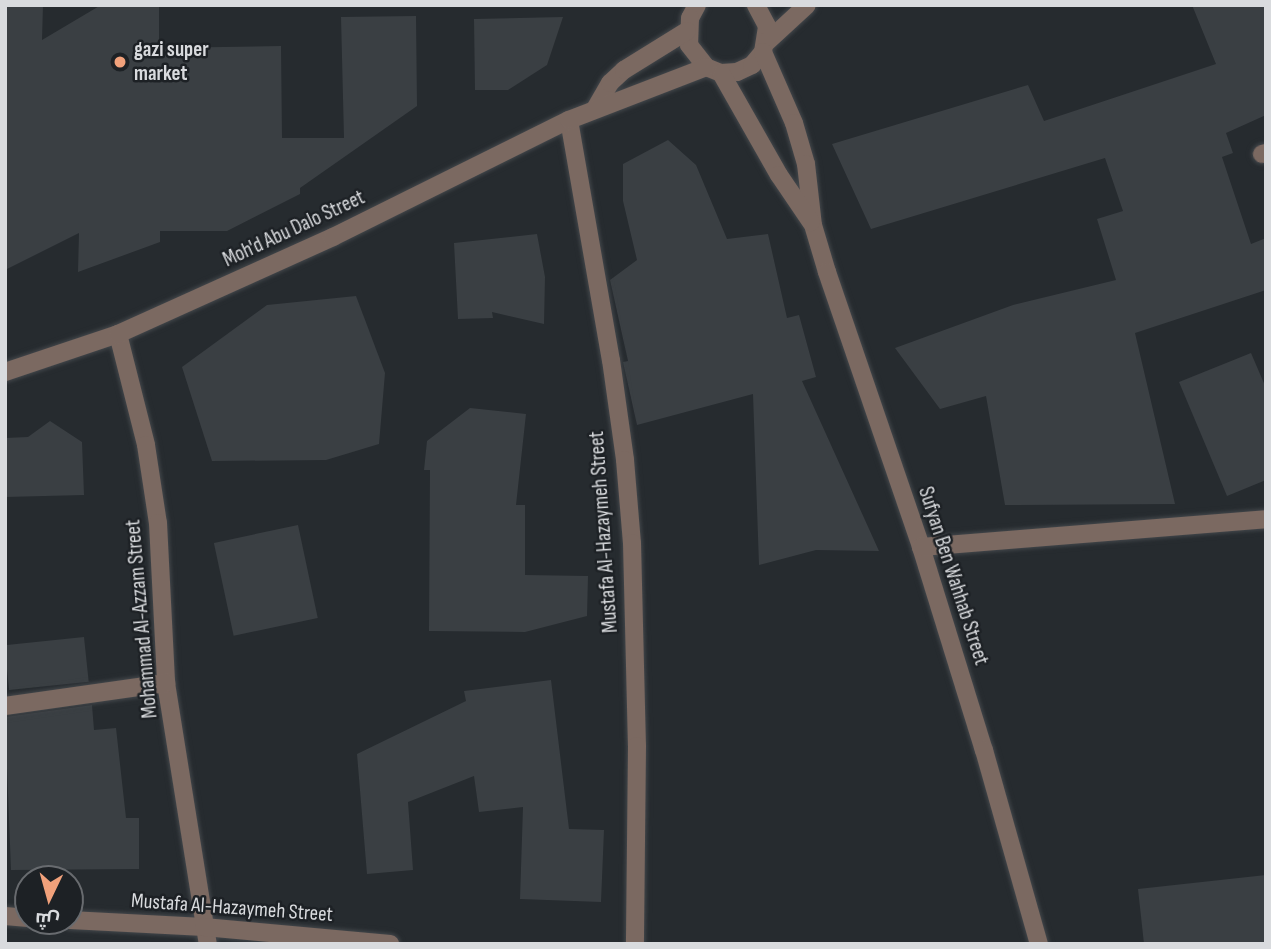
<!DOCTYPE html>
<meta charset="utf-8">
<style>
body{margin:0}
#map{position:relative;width:1271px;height:949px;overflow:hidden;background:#262b2f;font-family:"Sofia Sans Condensed",Cairo,sans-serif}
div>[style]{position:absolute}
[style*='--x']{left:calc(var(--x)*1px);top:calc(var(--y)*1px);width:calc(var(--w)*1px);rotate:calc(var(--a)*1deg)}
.building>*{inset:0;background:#3a3f43;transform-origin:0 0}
.roads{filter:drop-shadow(0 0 2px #43474b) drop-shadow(0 0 2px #43474b)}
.minor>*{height:18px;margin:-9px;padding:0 9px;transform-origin:9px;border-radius:9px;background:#7b6961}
.dots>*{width:19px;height:19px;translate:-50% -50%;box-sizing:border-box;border:4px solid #1d2125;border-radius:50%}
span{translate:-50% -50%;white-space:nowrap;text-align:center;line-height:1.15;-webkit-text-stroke:5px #1d2125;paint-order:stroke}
.poi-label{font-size:21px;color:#d9dbde;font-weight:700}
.left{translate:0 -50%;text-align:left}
.street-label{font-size:21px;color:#d9dbde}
.frame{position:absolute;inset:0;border:7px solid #d9dbde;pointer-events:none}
.north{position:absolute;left:14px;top:865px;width:70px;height:70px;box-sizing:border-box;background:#1d2125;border:2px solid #686b6f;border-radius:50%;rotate:185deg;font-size:19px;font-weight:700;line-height:28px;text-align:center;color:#d9dbde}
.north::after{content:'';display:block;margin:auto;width:24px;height:32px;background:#f1a17b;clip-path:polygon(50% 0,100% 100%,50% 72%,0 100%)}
</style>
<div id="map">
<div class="building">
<i style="clip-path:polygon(5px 5px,43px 5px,42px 40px,101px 5px,159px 5px,159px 48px,281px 46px,282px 138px,344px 138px,341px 17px,416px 16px,417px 106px,300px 188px,300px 194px,227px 231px,160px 231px,160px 242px,78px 272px,79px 233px,5px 270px)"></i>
<i style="clip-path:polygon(1192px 5px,1266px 5px,1266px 115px,1226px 133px,1233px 153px,1222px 157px,1251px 244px,1266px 238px,1266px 290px,1135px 333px,1175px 504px,1005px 505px,986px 396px,940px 409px,895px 348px,1013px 305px,1116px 280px,1097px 219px,1123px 211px,1105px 158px,871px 229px,832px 144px,1028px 85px,1044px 121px,1216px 64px)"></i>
<i style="clip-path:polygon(563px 17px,547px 65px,508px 90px,475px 90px,474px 19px)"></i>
<i style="clip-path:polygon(668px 140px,696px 165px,727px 239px,768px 234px,787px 318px,799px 315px,816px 377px,802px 381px,879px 551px,816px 550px,759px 565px,753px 394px,637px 425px,623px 362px,628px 361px,610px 280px,637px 260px,623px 201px,623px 164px)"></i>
<i style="clip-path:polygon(537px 234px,545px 277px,544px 324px,492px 312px,493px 318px,458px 319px,454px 243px)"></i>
<i style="clip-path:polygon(356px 296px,385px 373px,379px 444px,326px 460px,212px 461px,182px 367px,267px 305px)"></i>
<i style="clip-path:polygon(1251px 353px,1266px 388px,1266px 480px,1227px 496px,1179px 382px)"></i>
<i style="clip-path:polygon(470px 408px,526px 414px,516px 505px,525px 505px,525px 575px,588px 576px,587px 616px,525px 632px,429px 631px,430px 470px,424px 470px,427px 441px)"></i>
<i style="clip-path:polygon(50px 421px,82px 442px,84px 495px,5px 497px,5px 438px,28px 437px)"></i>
<i style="left:298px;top:525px;width:95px;height:86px;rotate:78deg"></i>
<i style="left:84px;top:637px;width:45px;height:80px;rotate:84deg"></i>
<i style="clip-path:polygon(551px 680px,569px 829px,604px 830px,601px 902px,520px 899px,523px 807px,479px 812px,474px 776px,408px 802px,413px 870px,367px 874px,357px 754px,466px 701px,464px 691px)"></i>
<i style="clip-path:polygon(92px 705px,94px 730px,116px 728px,126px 818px,139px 818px,139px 869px,11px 870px,5px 717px)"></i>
<i style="clip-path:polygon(1266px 875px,1266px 944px,1144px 944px,1138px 889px)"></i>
</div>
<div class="roads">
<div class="minor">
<i style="--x:697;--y:5;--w:15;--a:118"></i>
<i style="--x:690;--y:18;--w:27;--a:92"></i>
<i style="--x:689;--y:45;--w:28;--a:52"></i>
<i style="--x:706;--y:67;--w:16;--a:22"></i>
<i style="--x:721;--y:73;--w:16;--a:-4"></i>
<i style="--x:737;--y:72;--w:17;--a:-25"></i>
<i style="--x:752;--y:65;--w:17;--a:-50"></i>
<i style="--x:763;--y:52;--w:26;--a:-81"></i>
<i style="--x:767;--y:26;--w:24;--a:-118"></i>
<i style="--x:767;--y:42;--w:54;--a:-42.8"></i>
<i style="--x:763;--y:52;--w:77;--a:66.4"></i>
<i style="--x:794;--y:123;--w:43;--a:73.7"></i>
<i style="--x:806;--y:164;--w:61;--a:83.5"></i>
<i style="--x:813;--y:225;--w:49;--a:73.4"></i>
<i style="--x:827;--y:272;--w:291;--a:71.1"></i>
<i style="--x:921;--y:547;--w:213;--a:72.8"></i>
<i style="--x:984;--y:750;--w:202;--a:74.2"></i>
<i style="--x:721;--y:73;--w:117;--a:60.4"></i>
<i style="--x:779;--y:175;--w:57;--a:55.8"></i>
<i style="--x:595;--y:109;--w:30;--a:-60"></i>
<i style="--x:610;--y:83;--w:19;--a:-43"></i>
<i style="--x:624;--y:70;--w:74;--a:-31.8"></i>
<i style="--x:569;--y:120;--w:244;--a:80.1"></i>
<i style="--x:611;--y:360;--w:101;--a:82"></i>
<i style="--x:625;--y:460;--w:83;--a:85.2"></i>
<i style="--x:632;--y:543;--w:203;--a:88.6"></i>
<i style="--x:637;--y:746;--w:198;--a:90.6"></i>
<i style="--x:1262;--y:154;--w:4;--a:-14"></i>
<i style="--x:118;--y:334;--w:114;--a:75.8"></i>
<i style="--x:146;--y:445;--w:79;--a:81.3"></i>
<i style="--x:158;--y:523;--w:160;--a:87.1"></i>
<i style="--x:166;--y:683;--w:264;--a:80.9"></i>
<i style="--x:5;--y:372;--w:119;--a:-18.6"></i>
<i style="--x:118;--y:334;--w:236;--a:-24.3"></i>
<i style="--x:333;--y:237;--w:263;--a:-26.4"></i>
<i style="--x:569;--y:120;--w:147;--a:-21.1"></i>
<i style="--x:921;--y:547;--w:346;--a:-4.6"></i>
<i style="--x:5;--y:706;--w:163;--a:-8.1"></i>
<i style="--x:5;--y:916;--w:23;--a:5"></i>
<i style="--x:70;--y:920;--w:134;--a:3"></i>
<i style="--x:204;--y:927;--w:187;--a:5.2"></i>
</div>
</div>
<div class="dots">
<i style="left:120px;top:62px;background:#f1a17b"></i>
</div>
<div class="poi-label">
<span class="left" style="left:134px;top:62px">gazi super<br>market</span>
</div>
<div class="street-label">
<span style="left:294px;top:229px;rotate:-25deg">Moh'd Abu Dalo Street</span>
<span style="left:604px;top:532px;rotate:-94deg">Mustafa Al-Hazaymeh Street</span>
<span style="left:953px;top:576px;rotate:72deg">Sufyan Ben Wahhab Street</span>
<span style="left:142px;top:619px;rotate:-95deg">Mohammad Al-Azzam Street</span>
<span style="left:232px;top:908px;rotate:4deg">Mustafa Al-Hazaymeh Street</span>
</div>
<div class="frame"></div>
<div class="north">ش</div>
</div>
